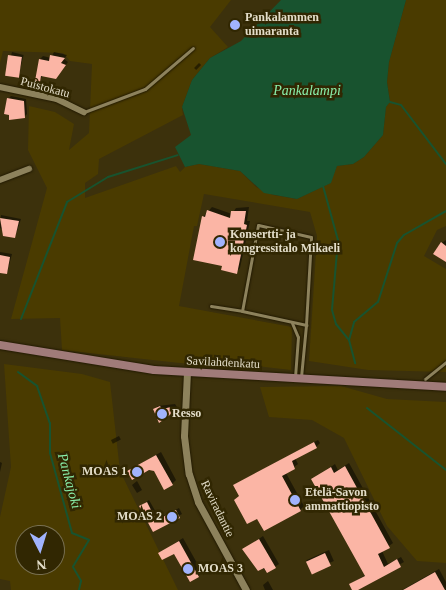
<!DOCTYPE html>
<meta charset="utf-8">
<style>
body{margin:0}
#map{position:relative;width:446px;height:590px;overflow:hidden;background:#3c310c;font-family:"Times New Roman",serif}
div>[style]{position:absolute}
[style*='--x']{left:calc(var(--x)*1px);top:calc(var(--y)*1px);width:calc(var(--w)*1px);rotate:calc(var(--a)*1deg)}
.green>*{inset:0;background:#4a3b00}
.water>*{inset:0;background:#18532f}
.shadow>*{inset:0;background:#0007;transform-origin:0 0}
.stream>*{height:2px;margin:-1px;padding:0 1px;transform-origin:1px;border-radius:1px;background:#18532f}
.building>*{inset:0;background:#fbb5a5;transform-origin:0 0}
.roads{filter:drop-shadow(0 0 1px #211900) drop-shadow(0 0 1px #211900)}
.service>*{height:3px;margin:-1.5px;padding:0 1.5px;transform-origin:1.5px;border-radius:1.5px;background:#8d825c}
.minor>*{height:5.5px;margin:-2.75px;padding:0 2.75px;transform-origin:2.75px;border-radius:2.75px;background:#8d825c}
.tertiary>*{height:7px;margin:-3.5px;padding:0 3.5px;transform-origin:3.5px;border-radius:3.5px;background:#8d825c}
.secondary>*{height:8px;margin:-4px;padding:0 4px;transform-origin:4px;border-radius:4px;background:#a07b79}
.dots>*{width:14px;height:14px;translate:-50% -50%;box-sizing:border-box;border:2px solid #312702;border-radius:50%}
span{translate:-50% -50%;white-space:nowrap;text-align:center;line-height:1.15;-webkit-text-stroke:5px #312702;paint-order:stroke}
.poi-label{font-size:12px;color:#e3ddc9;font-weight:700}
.left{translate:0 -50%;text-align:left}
.right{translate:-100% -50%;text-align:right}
.street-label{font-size:12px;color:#e3ddc9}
.water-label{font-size:14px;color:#89eea9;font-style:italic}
.north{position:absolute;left:15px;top:525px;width:50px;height:50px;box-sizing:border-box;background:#312702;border:1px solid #787052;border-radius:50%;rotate:175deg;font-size:14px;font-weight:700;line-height:20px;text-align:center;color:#e3ddc9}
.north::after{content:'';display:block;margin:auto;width:18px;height:22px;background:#a1b3fd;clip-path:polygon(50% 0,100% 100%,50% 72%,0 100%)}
</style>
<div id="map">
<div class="green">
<i style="clip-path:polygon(0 0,231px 0,210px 27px,228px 47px,210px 58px,192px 80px,182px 107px,183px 115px,99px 159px,98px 174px,85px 183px,85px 198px,176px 166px,180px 172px,185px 167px,199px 164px,240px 171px,256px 187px,273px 195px,297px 199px,330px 183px,337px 166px,353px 164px,364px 157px,383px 135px,386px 107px,390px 101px,387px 82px,389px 62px,406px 0,446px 0,446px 226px,437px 230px,424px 256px,446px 269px,446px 372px,368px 370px,309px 361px,317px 236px,310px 212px,204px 194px,197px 226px,194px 226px,179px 306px,292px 327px,291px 370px,247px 365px,207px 366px,62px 350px,60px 318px,11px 319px,47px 188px,28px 150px,29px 106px,55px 112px,74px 124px,69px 150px,89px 133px,92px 64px,70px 61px,63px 53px,3px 51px,0 63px)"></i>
<i style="clip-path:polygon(evenodd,4px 364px,82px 374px,110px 382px,120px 471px,178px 590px,11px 590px,10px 581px,0 579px,0 517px,11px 467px,4px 364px,25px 535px,55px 535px,55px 565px,25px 565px,25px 535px)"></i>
<i style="clip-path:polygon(341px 386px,387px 399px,446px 402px,446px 563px,417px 561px,387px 526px,344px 438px,312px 420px,269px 417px,260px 387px)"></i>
</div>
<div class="water">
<i style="clip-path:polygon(281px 0,406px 0,389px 62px,387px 82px,390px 102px,386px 107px,383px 135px,364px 157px,353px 164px,337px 166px,331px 183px,297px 199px,264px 193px,240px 171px,199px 164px,185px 167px,175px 147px,191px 135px,182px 107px,192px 80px,210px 58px,241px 41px)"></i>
</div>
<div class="shadow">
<i style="left:12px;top:52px;width:12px;height:23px;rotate:14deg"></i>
<i style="clip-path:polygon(54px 52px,67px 55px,64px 59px,68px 62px,56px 78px,43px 75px,39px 81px,40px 59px,43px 56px,51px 58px)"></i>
<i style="left:199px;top:63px;width:3px;height:7px;rotate:45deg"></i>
<i style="clip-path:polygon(11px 96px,26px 99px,27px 114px,24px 117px,11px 118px,8px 99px)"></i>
<i style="clip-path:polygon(212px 207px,232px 214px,236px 208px,249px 207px,247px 221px,250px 221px,240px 268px,236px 272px,224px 265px,203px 217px)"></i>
<i style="clip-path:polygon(1px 215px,21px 219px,15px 237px,0 228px)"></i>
<i style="clip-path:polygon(446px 240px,446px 260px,442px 243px)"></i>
<i style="clip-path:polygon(0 252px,12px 254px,7px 273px,0 271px)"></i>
<i style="clip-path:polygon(175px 404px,177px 407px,173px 411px,154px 410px,158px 406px)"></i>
<i style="left:119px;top:436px;width:4px;height:9px;rotate:63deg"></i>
<i style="clip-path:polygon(318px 440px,320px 443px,316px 447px,295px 458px,298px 464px,286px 473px,304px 506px,300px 510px,257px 517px,234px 485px)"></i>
<i style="clip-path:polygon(161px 452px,176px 480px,172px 484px,155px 470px,128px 471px)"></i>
<i style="clip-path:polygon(0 462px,2px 463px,0 472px)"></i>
<i style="clip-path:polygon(349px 463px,393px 543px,382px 551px,388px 564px,401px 557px,404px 562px,355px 590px,351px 584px,365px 575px,313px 479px,335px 464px,338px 470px)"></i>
<i style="clip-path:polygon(137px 481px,142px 490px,137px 493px,132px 485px)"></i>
<i style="clip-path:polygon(149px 500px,157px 514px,161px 512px,164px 516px,179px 508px,182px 514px,153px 530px,141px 506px)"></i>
<i style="clip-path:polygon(263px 536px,279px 564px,267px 572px,244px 549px)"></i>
<i style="clip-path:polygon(183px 538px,202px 572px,198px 576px,174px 552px,160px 553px)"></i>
<i style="left:329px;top:550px;width:12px;height:25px;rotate:66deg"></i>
<i style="clip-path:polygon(439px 569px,446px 582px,446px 590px,402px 590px)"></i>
<i style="clip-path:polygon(268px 581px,273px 590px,265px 590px,263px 585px)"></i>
</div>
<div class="stream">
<i style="--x:390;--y:102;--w:11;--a:15"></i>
<i style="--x:401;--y:105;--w:74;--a:52.7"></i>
<i style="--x:323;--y:186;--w:56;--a:74.5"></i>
<i style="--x:338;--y:240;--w:70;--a:94.9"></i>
<i style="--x:332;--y:310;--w:15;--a:74"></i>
<i style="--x:336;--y:324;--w:21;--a:51"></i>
<i style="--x:349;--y:340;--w:24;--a:75"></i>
<i style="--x:21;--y:319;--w:126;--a:-68.5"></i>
<i style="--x:67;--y:202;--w:48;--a:-31.4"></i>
<i style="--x:108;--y:177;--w:73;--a:-17.4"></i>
<i style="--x:349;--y:340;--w:19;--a:-74"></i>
<i style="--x:354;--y:322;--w:31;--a:-40"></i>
<i style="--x:378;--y:302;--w:62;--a:-72.1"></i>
<i style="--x:397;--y:243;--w:11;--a:-49"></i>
<i style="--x:404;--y:235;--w:48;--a:-29.7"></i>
<i style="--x:18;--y:372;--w:24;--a:36"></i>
<i style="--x:37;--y:386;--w:39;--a:71"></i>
<i style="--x:50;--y:423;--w:30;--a:90"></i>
<i style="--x:50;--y:453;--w:83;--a:74.6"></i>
<i style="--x:72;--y:533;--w:18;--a:22"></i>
<i style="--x:89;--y:540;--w:31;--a:121"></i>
<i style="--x:73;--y:567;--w:16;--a:60"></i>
<i style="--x:81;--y:581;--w:9;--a:103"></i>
<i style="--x:367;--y:408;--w:100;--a:38.1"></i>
</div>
<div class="building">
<i style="left:8px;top:55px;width:14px;height:21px;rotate:8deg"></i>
<i style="clip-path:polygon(50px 55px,65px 58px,61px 63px,66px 65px,56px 79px,41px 76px,40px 82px,35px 81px,39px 59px,49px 61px)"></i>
<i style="clip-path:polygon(7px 98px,24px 101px,25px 118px,9px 120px,9px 115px,4px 114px)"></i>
<i style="clip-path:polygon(207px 210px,230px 218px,231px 211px,246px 211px,244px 224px,247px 225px,237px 274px,221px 270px,222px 266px,193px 260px,202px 216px,205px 217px)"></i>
<i style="clip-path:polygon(0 218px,19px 221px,15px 238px,3px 236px)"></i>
<i style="clip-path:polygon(441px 242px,446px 246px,446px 262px,433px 254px)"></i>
<i style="clip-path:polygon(0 255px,10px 257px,7px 274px,0 273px)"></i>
<i style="clip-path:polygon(160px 406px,162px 409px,171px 407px,174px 412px,159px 423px,153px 409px)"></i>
<i style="clip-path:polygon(314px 442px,317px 448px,292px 461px,295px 469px,282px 476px,301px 511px,264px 531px,257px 519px,247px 524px,234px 500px,239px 496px,233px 485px)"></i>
<i style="clip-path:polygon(156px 455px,173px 485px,164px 490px,154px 471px,149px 470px,132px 480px,127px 471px)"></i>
<i style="clip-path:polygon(345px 466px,390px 548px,378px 554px,384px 567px,397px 559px,401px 567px,358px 590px,352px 590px,349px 584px,365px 576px,311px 479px,331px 467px,334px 473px)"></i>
<i style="clip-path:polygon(147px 502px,154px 516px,159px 513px,161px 518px,176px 510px,180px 518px,153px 532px,139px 506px)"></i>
<i style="clip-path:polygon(259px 539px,276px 568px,267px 573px,264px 568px,258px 571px,242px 549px)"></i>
<i style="clip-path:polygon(179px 541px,199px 577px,190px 582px,174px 554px,162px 560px,158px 553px)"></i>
<i style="left:325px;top:553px;width:14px;height:21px;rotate:65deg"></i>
<i style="clip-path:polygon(435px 572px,445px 590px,403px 590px)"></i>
</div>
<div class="roads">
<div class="service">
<i style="--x:84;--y:112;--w:65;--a:-20.7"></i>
<i style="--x:145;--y:89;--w:63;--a:-40.5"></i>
<i style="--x:211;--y:306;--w:31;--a:9"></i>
<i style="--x:292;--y:323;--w:15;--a:67"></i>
<i style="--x:298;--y:337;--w:40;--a:94.3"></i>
<i style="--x:301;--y:377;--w:52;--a:-84.5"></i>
<i style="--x:306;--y:325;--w:88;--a:-86.7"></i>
<i style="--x:311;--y:237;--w:54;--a:-167.2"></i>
<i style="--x:258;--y:225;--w:87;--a:100.5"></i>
<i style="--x:242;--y:311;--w:66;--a:12.3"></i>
<i style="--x:425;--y:379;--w:27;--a:-39"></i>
</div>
<div class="minor">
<i style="--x:0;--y:87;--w:58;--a:11.9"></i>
<i style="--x:57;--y:99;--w:30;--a:26"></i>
<i style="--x:0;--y:180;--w:31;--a:-21"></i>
</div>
<div class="tertiary">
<i style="--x:187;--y:372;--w:64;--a:92.7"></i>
<i style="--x:184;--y:436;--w:38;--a:83"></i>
<i style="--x:189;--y:474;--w:29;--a:72"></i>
<i style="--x:198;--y:502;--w:100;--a:61.4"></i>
</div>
<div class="secondary">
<i style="--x:0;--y:345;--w:156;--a:9.2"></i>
<i style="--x:154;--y:370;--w:292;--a:3.3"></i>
</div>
</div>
<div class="dots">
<i style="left:235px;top:25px;background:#a1b3fd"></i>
<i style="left:220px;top:242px;background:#a1b3fd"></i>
<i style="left:162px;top:414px;background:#a1b3fd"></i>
<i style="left:137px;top:472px;background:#a1b3fd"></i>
<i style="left:295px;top:500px;background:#a1b3fd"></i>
<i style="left:172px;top:517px;background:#a1b3fd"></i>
<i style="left:188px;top:569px;background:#a1b3fd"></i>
</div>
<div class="poi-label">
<span class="left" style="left:245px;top:25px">Pankalammen<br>uimaranta</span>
<span class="left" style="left:230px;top:242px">Konsertti- ja<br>kongressitalo Mikaeli</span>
<span class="left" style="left:172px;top:414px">Resso</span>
<span class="right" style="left:127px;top:472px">MOAS 1</span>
<span class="left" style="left:305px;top:500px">Etelä-Savon<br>ammattiopisto</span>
<span class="right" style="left:162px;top:517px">MOAS 2</span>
<span class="left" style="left:198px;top:569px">MOAS 3</span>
</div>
<div class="street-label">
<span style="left:45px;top:88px;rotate:15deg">Puistokatu</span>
<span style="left:223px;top:363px;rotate:3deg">Savilahdenkatu</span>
<span style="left:217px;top:509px;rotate:64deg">Raviradantie</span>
</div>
<div class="water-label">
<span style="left:307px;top:91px">Pankalampi</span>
<span style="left:69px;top:481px;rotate:75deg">Pankajoki</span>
</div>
<div class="north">N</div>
</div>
